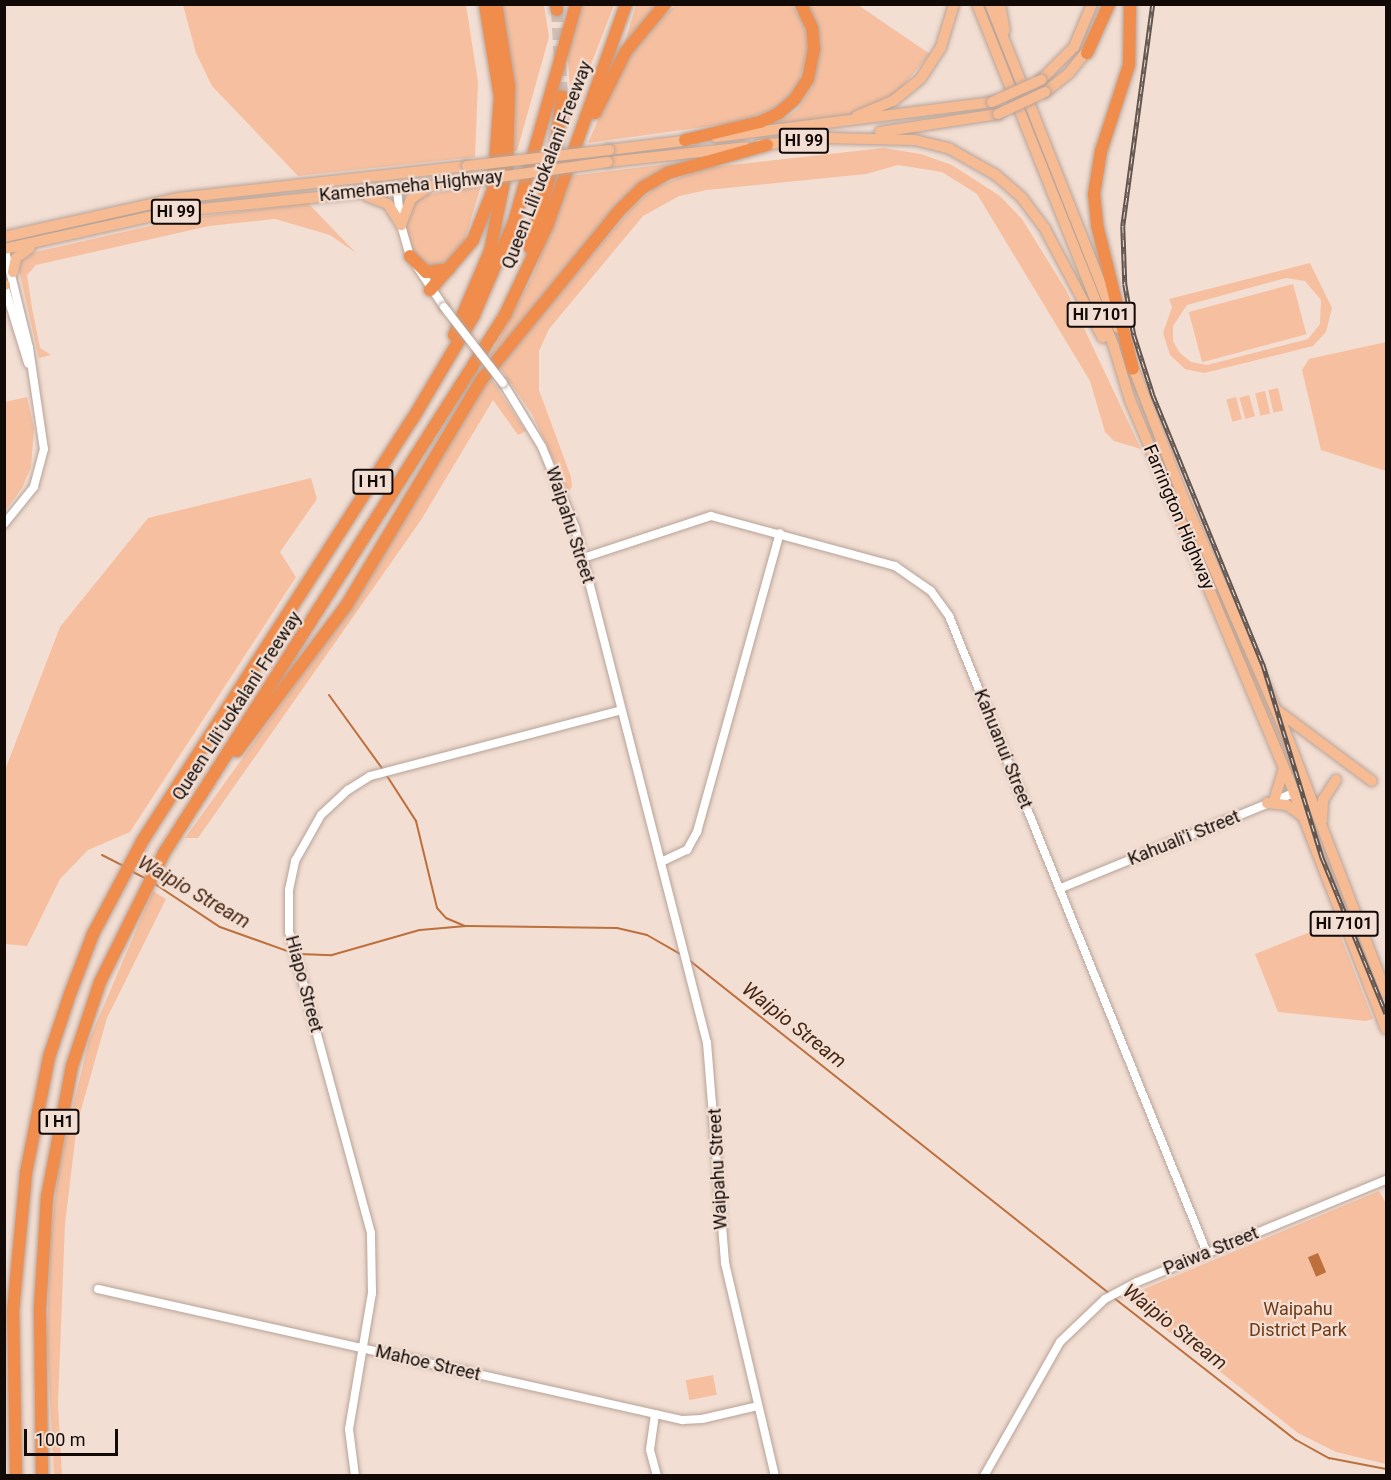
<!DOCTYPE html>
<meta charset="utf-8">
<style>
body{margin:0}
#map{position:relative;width:1391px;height:1480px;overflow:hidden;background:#f3ded3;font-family:Roboto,sans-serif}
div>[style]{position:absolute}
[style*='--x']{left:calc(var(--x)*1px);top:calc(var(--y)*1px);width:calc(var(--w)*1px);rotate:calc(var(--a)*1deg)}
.green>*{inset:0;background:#f6c0a0;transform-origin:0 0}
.water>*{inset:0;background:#bd6f3c;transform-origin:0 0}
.stream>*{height:2px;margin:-1px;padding:0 1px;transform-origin:1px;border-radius:1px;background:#bd6f3c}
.motorway-tunnel>*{height:12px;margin-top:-6px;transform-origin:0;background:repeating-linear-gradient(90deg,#d1beb4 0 12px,transparent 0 18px)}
.roads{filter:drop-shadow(0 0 2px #b7a398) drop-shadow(0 0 2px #b7a398)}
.tertiary>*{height:8px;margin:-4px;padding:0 4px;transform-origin:4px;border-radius:4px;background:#fff}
.primary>*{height:10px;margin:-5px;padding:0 5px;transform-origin:5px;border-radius:5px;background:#f7bb94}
.motorway>*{height:12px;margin:-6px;padding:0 6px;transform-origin:6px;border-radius:6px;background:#f18d4c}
.rail>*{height:4.5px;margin-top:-2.25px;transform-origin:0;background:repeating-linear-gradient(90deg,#f3ded3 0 7px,#625650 0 14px);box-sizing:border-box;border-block:2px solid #625650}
.bridges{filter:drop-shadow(0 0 2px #b7a398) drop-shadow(0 0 2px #b7a398)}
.tertiary-bridge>*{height:8px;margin:-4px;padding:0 4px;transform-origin:4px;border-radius:4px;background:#fff}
.primary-bridge>*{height:10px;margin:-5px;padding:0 5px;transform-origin:5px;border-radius:5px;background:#f7bb94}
span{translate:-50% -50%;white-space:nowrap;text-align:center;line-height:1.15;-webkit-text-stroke:4.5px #f3ded3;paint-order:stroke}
.shield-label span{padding:2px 4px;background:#f3ded3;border:2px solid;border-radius:4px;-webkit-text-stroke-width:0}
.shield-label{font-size:16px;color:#110a07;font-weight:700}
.street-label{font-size:18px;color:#110a07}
.park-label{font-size:18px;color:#6f3a15}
.water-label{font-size:20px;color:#482712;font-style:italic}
.frame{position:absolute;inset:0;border:6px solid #110a07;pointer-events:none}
.scale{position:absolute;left:24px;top:1429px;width:94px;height:27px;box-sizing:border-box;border:3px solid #110a07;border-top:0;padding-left:8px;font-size:18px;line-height:21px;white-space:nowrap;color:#110a07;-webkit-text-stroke:4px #f3ded3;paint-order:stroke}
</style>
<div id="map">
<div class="green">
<i style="clip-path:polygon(183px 5px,466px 5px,478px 82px,475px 157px,298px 176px,212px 86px,196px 53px)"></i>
<i style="clip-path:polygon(500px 5px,544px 5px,549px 37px,517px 151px,514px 151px,513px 71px)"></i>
<i style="clip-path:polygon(580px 5px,614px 5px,565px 131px,570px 88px,567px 49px)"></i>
<i style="clip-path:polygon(636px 5px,658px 5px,624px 45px)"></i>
<i style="clip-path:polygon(676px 5px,792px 5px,803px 22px,808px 47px,798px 87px,782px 105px,740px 122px,588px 143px,622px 66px,650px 28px)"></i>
<i style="clip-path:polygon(806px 5px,858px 5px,930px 54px,896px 94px,853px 114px,775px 125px,798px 109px,814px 83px,820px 44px)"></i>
<i style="clip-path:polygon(1032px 135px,1282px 731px,1297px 774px,1292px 775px,1206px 569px)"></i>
<i style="clip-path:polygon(883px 148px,921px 154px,952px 165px,1000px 196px,1022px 219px,1066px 290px,1141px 449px,1114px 441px,1105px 432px,1090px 381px,977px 194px,942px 172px,898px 165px,866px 174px,707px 190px,679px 196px,643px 216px,549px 329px,539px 351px,539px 390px,571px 477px,572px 487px,568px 492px,532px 414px,498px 365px,633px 207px,656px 187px,704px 168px)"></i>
<i style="clip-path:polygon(683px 162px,652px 178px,493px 359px,490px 355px,533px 276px,570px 176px)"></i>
<i style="clip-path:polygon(481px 186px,465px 239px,443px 266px,428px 269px,414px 255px,405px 224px,410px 203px,423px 195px)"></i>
<i style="clip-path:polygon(308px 203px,356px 253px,330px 235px,275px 219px,209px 226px,36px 265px,27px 275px,32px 308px,40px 348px,51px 355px,39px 358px,19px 270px,22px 259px,31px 253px,181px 219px)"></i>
<i style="clip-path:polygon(evenodd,1310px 263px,1332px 308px,1326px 332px,1313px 346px,1204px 373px,1185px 369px,1170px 355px,1163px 333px,1172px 307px,1169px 299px,1310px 263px,1286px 278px,1305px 281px,1321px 300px,1320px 324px,1308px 339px,1207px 365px,1191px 362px,1179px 352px,1173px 341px,1173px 326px,1187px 305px,1286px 278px)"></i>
<i style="left:1293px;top:284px;width:52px;height:108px;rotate:75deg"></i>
<i style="clip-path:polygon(1386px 342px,1386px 471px,1321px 450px,1302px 370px,1309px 359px)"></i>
<i style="clip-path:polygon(490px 377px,526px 431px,518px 435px,493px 400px,421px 520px,198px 838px,185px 838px,342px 620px)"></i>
<i style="left:1278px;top:388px;width:23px;height:10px;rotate:77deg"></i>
<i style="left:1265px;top:391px;width:23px;height:10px;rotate:77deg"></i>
<i style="left:1249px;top:395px;width:22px;height:10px;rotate:74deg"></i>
<i style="clip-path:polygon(27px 397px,34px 428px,31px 467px,22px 488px,5px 511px,5px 402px)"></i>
<i style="left:1236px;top:397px;width:23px;height:10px;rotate:75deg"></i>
<i style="clip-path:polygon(311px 478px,317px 499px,280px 552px,296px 577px,130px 832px,88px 850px,60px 879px,27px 946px,5px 944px,5px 770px,60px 627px,148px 518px)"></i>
<i style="clip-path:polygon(153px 891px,166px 899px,107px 1018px,77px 1124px,65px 1224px,58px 1404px,62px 1475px,54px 1476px,47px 1339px,50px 1242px,59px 1166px,89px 1040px)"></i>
<i style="clip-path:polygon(1335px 922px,1373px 1019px,1366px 1021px,1278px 1012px,1255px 954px)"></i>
<i style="clip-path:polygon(1379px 1191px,1386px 1203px,1386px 1464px,1336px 1452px,1298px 1433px,1125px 1297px)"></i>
<i style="left:713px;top:1375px;width:20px;height:28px;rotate:79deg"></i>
</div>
<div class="water">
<i style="left:1318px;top:1253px;width:21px;height:11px;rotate:67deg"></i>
</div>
<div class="stream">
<i style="--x:329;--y:695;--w:94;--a:54.1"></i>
<i style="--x:387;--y:776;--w:54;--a:57.2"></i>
<i style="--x:416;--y:821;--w:89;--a:76.4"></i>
<i style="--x:437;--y:908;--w:13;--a:48"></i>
<i style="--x:446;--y:918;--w:21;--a:23"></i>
<i style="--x:102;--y:855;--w:25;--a:27"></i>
<i style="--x:131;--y:871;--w:18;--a:27"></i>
<i style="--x:155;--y:884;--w:78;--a:33.5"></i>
<i style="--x:220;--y:927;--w:77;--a:19.6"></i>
<i style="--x:299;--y:954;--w:33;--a:2"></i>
<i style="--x:332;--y:955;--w:91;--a:-15.9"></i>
<i style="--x:420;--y:930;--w:46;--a:-5"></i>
<i style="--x:466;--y:926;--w:151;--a:0.8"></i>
<i style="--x:617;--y:928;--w:31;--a:13"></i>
<i style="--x:647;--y:935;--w:40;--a:29.7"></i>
<i style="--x:689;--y:960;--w:537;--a:38.43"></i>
<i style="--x:1114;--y:1298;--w:231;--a:38"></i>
<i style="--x:1296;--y:1440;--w:38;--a:29"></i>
<i style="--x:1329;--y:1458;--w:58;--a:10.9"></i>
</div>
<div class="motorway-tunnel">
<i style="--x:557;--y:10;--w:86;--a:86.7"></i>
</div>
<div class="roads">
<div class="tertiary">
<i style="--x:397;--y:189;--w:36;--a:84"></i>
<i style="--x:401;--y:225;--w:32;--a:74"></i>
<i style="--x:410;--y:256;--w:61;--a:56.3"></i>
<i style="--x:4;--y:247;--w:104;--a:76.1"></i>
<i style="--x:29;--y:348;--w:102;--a:81.6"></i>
<i style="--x:44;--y:449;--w:39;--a:105"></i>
<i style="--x:34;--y:487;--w:48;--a:129"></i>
<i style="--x:4;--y:285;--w:82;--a:72.9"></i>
<i style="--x:503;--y:383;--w:75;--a:58.6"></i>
<i style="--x:542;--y:447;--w:87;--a:67.6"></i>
<i style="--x:575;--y:527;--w:533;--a:75.65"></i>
<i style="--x:707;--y:1043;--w:221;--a:85.3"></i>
<i style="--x:725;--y:1263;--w:219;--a:76.8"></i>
<i style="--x:583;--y:558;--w:135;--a:-18.2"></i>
<i style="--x:711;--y:516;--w:191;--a:15.2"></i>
<i style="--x:895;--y:566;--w:44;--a:34.8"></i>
<i style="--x:931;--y:591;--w:31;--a:54"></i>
<i style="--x:949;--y:616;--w:687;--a:67.95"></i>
<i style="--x:661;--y:862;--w:29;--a:-25"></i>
<i style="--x:687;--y:850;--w:21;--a:-61"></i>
<i style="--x:697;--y:832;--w:310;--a:-74.5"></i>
<i style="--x:1061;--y:888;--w:252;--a:-22.2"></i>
<i style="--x:1294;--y:793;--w:14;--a:-8"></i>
<i style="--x:98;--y:1289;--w:599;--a:12.64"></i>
<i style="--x:682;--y:1420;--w:20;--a:-3"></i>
<i style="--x:702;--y:1419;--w:57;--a:-13.1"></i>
<i style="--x:655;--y:1414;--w:36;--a:98"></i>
<i style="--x:650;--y:1450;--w:27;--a:75"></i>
<i style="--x:355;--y:1476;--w:47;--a:-97.3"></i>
<i style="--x:349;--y:1429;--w:138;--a:-80.4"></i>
<i style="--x:372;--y:1293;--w:60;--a:-91"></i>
<i style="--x:371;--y:1233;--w:312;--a:-105.2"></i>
<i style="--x:289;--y:932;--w:42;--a:-90"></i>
<i style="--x:289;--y:890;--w:30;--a:-78"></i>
<i style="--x:295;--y:861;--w:53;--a:-60.5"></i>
<i style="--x:321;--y:815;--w:37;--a:-43"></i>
<i style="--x:348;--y:790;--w:26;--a:-32"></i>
<i style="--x:370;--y:776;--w:260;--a:-14.7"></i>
<i style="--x:984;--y:1476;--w:154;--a:-60.4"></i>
<i style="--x:1060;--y:1342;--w:62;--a:-43.7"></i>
<i style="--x:1105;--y:1299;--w:36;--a:-28"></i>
<i style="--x:1137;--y:1282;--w:269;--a:-22.3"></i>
</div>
<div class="primary">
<i style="--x:977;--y:4;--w:369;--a:68.2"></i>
<i style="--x:1114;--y:347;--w:55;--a:73.2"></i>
<i style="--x:1130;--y:400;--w:426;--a:67.3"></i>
<i style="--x:1294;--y:793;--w:253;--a:68.7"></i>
<i style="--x:990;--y:4;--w:348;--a:68.4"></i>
<i style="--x:1000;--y:4;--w:27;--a:80"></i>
<i style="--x:1041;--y:80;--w:47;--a:-45"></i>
<i style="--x:1074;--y:47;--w:47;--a:-67.3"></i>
<i style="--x:1045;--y:92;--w:31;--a:-38"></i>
<i style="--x:1069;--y:73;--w:33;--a:-51"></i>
<i style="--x:857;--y:116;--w:39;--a:-23"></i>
<i style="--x:893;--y:101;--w:36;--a:-39"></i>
<i style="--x:921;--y:78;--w:37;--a:-57"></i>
<i style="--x:941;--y:47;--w:45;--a:-73.2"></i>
<i style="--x:880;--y:132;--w:119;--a:-8.7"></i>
<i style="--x:716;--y:137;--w:278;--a:-7.2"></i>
<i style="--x:826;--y:138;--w:89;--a:1.3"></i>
<i style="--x:915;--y:140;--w:36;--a:14"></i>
<i style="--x:950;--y:149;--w:53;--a:29.5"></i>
<i style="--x:996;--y:175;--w:35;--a:41"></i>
<i style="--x:1022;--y:198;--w:39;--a:53"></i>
<i style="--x:1045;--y:229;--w:123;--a:62"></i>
<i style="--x:760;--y:145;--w:71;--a:-5.6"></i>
<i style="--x:609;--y:150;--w:83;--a:-7"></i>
<i style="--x:608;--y:162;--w:138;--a:-6.2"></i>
<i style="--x:367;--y:196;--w:22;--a:21"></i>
<i style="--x:388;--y:204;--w:25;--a:58"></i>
<i style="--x:401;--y:225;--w:28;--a:-69"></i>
<i style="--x:411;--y:199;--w:19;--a:-35"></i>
<i style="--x:4;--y:237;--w:178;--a:-12.6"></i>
<i style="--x:178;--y:198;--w:291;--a:-6.3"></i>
<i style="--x:4;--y:249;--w:171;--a:-12.5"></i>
<i style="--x:171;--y:212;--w:295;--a:-5.8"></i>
<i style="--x:13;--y:272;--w:14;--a:-78"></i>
<i style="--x:16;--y:258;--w:17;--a:-36"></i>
<i style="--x:4;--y:285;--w:1;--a:0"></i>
<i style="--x:1131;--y:362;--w:150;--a:68.9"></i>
<i style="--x:1185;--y:502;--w:250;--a:66.4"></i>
<i style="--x:1285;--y:731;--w:281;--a:68.9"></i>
<i style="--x:1278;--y:711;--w:117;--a:36.7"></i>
<i style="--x:1274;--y:801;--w:34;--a:-73"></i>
<i style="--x:1267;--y:803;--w:20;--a:6"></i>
<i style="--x:1287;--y:805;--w:17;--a:36"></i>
<i style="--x:1322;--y:821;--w:21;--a:-87"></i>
<i style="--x:1323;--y:800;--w:24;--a:-57"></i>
</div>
<div class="motorway">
<i style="--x:556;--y:4;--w:6;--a:81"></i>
<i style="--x:1130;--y:4;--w:61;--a:90.9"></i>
<i style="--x:1129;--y:65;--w:90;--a:108"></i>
<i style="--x:1101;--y:151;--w:44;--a:99.2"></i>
<i style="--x:1094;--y:194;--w:31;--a:84"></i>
<i style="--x:1097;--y:225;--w:148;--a:76"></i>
<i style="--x:1087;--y:53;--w:54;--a:-65.8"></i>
<i style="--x:595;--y:113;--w:69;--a:-63.4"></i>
<i style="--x:626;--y:51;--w:61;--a:-50.3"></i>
<i style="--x:685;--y:140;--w:77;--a:-13.5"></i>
<i style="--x:760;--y:122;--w:21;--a:-25"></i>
<i style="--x:779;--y:113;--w:21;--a:-41"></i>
<i style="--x:795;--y:99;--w:24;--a:-57"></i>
<i style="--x:808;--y:79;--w:31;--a:-79"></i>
<i style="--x:814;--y:49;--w:21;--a:-95"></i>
<i style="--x:812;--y:28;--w:26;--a:-115"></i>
<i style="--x:530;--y:248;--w:90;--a:-74.6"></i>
<i style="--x:554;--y:161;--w:65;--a:-83"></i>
<i style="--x:410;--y:256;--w:23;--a:45"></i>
<i style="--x:426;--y:272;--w:23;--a:-7"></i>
<i style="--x:430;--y:290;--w:66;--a:-49.3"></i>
<i style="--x:473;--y:240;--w:54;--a:-68.2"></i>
<i style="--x:493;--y:190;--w:93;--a:-85.7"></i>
<i style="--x:500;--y:97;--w:94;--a:-99.2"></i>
<i style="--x:454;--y:335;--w:91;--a:-66.8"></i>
<i style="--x:490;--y:251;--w:86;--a:-78.6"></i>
<i style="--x:507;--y:167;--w:81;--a:-88.6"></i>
<i style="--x:509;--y:86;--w:83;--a:-99"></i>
<i style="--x:237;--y:751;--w:181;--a:-53.1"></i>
<i style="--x:346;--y:606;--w:265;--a:-59.1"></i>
<i style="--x:482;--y:379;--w:217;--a:-50.8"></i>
<i style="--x:619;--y:211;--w:33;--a:-45"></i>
<i style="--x:642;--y:188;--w:30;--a:-30"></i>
<i style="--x:668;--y:173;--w:103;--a:-15.8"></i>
<i style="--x:16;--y:1476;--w:165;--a:-91"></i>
<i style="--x:13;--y:1311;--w:139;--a:-84.6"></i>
<i style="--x:26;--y:1173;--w:118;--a:-78.8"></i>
<i style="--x:49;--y:1057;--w:66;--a:-71.6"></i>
<i style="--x:70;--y:994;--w:64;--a:-69"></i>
<i style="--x:93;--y:934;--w:106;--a:-62"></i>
<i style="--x:143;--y:840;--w:499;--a:-57.4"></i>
<i style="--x:412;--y:420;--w:122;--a:-59.4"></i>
<i style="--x:474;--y:315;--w:101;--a:-66.7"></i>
<i style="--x:514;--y:222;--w:227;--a:-74.1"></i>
<i style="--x:42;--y:1476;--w:168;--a:-90.7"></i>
<i style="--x:40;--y:1308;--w:111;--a:-86.4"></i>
<i style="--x:47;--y:1197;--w:133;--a:-79.2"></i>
<i style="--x:72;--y:1066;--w:89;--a:-71.6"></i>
<i style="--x:100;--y:982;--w:144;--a:-63.6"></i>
<i style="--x:164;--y:853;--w:637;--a:-57.63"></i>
<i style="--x:505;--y:315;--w:98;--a:-64.7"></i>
<i style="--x:547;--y:226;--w:236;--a:-70.4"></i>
</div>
</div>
<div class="rail">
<i style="--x:1153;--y:4;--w:224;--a:97.7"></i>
<i style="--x:1123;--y:226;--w:58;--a:88"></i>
<i style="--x:1125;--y:284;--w:52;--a:80"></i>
<i style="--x:1134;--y:335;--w:63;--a:72.4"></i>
<i style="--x:1153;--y:395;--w:291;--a:67.8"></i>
<i style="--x:1263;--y:664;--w:202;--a:73"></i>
<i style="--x:1322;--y:857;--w:169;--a:67.7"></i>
</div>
<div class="bridges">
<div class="tertiary-bridge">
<i style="--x:444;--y:307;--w:96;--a:52.2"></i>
</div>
<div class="primary-bridge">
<i style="--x:992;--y:102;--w:54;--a:-24.2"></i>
<i style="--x:998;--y:114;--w:52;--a:-25.1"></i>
<i style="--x:467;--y:166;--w:143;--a:-6.4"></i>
<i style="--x:464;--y:182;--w:145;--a:-7.9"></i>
</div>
</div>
<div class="shield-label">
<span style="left:804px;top:141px">HI 99</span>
<span style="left:176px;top:212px">HI 99</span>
<span style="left:1101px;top:315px">HI 7101</span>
<span style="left:373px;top:482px">I H1</span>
<span style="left:1344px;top:924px">HI 7101</span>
<span style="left:59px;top:1122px">I H1</span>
</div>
<div class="street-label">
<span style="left:547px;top:165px;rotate:-69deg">Queen Liliʻuokalani Freeway</span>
<span style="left:411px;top:186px;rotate:-6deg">Kamehameha Highway</span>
<span style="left:1179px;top:517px;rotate:67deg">Farrington Highway</span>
<span style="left:570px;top:525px;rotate:72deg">Waipahu Street</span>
<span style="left:237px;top:706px;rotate:-57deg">Queen Liliʻuokalani Freeway</span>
<span style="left:1003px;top:749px;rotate:68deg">Kahuanui Street</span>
<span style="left:1184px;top:838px;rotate:-22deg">Kahuali'i Street</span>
<span style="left:304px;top:984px;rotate:75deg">Hiapo Street</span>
<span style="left:718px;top:1169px;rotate:-93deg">Waipahu Street</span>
<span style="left:1211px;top:1251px;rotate:-22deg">Paiwa Street</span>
<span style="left:428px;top:1363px;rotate:13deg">Mahoe Street</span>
</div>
<div class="park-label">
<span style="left:1298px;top:1320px">Waipahu<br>District Park</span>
</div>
<div class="water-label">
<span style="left:194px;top:892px;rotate:30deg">Waipio Stream</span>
<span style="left:794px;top:1025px;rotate:38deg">Waipio Stream</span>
<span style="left:1175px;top:1327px;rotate:38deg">Waipio Stream</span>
</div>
<div class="frame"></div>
<div class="scale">100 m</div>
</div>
